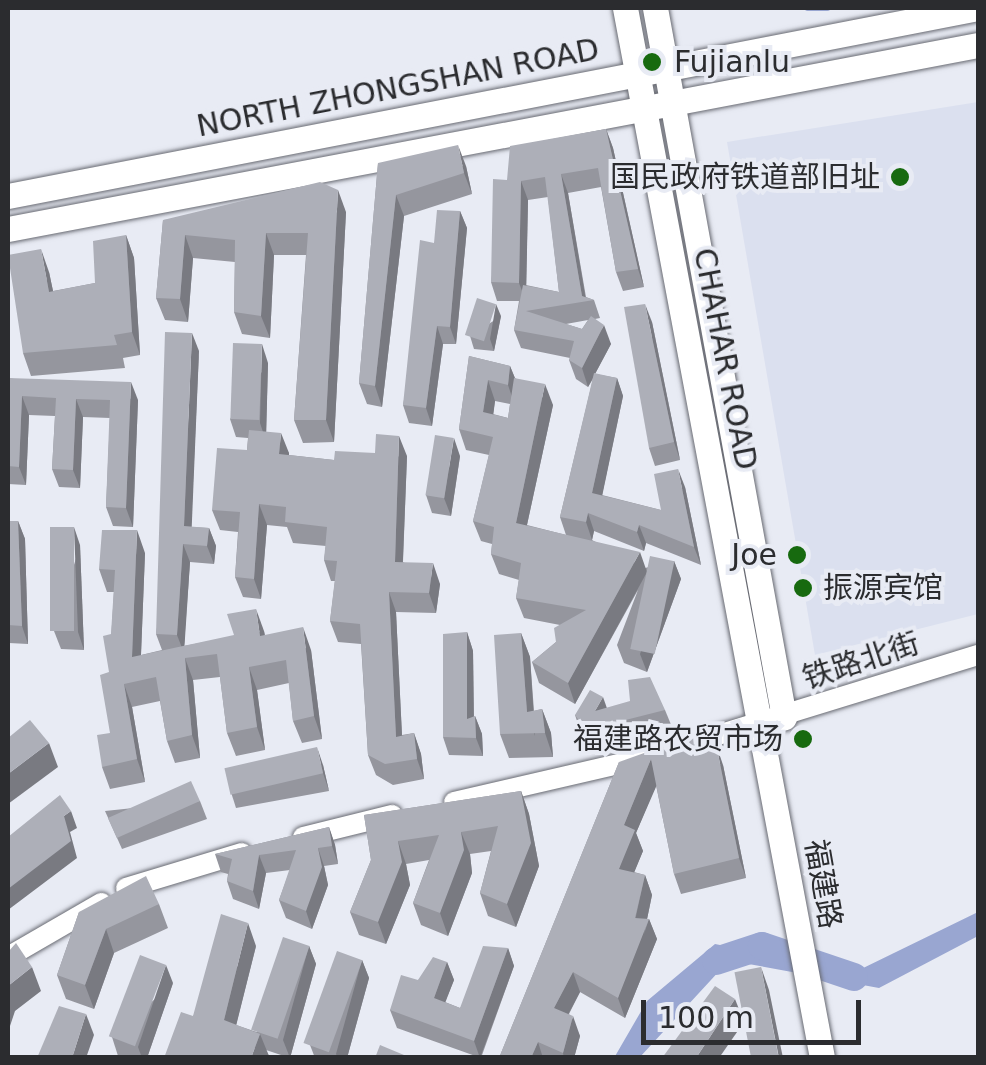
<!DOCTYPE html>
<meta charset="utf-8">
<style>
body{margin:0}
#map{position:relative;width:986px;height:1065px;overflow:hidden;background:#e8ebf4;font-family:"DejaVu Sans","Noto Sans SC",sans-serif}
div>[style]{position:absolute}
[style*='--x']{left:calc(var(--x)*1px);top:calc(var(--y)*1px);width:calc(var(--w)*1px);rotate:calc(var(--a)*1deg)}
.built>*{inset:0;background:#dbe0ef}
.water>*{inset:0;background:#99a6d1}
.stream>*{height:5px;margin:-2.5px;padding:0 2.5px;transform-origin:2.5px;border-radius:2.5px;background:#99a6d1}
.river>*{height:28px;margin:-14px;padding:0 14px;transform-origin:14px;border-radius:14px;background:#99a6d1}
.roads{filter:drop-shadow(0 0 2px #686a72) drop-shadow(0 0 2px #686a72)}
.minor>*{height:20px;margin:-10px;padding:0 10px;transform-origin:10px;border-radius:10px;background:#fff}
.major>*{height:25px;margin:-12.5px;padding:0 12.5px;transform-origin:12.5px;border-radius:12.5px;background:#fff}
.wall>*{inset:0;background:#95969e}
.shaded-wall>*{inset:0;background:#797a81}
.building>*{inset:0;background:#adafb8;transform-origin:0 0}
.dots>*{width:28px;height:28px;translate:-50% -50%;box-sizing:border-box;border:5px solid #e8ebf4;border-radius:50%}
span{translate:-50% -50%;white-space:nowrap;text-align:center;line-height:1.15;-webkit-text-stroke:8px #e8ebf4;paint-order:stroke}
.poi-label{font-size:30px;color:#2b2c2f}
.left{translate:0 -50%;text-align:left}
.right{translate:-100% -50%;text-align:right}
.street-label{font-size:30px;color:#2b2c2f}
.frame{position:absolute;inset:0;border:10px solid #2b2c2f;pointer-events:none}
.scale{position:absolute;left:641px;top:1000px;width:220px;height:45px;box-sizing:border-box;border:5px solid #2b2c2f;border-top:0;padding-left:12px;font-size:30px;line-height:35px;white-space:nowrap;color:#2b2c2f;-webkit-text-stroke:8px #e8ebf4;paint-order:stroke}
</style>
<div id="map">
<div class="built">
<i style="clip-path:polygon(978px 102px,978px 614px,815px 655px,727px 142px)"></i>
</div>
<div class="water">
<i style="clip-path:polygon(978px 912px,978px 936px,879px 988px,743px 963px,722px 968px,640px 1057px,614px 1058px,647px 1001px,715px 944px,855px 972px)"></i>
</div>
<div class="stream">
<i style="--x:807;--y:8;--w:20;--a:0"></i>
</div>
<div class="river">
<i style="--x:716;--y:961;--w:48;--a:-18.1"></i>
<i style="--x:762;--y:946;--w:97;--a:18.6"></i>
</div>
<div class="roads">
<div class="minor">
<i style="--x:682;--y:746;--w:310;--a:-17.1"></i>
<i style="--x:454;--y:802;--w:191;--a:-13"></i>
<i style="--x:303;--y:837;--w:92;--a:-13.9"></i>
<i style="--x:126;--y:888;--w:121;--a:-16.8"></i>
<i style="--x:8;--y:957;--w:108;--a:-30.1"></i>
</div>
<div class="major">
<i style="--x:625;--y:8;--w:1068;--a:79.37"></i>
<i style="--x:655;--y:8;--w:721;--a:79.69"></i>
<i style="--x:8;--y:196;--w:988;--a:-10.97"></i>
<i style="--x:8;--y:229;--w:987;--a:-10.74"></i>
</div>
</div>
<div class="wall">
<i style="clip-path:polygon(evenodd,606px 129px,613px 148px,644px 287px,623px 291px,616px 272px,601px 187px,568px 193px,586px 297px,594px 300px,600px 318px,595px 319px,611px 344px,595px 374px,617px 378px,623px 396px,602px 495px,661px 510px,685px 487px,701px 565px,646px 543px,644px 551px,594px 531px,592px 540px,645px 568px,674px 561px,681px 579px,647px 672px,624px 663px,617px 645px,638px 590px,575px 704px,539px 683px,532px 662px,556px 642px,560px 625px,524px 618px,516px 598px,519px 580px,499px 574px,491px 554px,492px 544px,481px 541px,473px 521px,489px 455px,466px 450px,459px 429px,469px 356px,510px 366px,515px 378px,553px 405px,527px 525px,566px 535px,560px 517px,593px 379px,588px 387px,576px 379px,569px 360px,570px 358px,521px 348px,514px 330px,519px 301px,497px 301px,491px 282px,507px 180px,606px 129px,548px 197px,559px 292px,526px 285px,528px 200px,548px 197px,606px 129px,588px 320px,582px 329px,566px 324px,588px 320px,606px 129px,495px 401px,510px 404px,508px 418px,493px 414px,495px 401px)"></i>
<i style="clip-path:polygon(378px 163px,466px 166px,472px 194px,404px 216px,382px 407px,367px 404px,359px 383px)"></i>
<i style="clip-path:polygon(460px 211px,467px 228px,456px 344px,443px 344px,432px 426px,409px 423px,403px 405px,434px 243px)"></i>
<i style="clip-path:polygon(346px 212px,334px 442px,303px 443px,294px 420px,306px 255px,274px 255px,270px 338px,242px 334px,234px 312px,235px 262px,193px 258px,188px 322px,165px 320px,156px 298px,163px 220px)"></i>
<i style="clip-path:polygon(126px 235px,134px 258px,140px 355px,123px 358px,125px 368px,31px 376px,23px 353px,49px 272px,53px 291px,95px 283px)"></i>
<i style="clip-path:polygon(501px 316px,494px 351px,474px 349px,470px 336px)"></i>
<i style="clip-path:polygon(652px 322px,680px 460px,655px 466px,649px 448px)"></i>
<i style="clip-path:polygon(199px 351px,191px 527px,209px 528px,216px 546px,214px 564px,190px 562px,184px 646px,264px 631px,265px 635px,311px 650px,322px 739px,302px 743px,293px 721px,289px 683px,257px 690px,265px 750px,236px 756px,227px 733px,220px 677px,193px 680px,200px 758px,175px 763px,167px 741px,160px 701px,132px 707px,145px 782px,110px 789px,102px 767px,110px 733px,109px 672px,114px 592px,107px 592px,99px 569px,145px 553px,141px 655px,162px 650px,156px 634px)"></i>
<i style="clip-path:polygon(268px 363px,266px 432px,289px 453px,289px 455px,334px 460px,407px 456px,403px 562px,440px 584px,436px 613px,396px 612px,402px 735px,414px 733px,421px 754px,424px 779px,393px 785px,376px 775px,368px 755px,361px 644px,338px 642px,330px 621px,335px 581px,331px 581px,324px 560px,326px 546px,293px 543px,287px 527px,267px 525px,261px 599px,243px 597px,235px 577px,238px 532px,220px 530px,212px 510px,247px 450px,248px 438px,236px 437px,230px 419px)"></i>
<i style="clip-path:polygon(8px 378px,138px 400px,133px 527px,113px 526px,106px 507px,110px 418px,83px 417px,80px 488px,59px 487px,52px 469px,55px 416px,29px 415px,26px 485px,8px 484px)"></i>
<i style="clip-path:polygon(460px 456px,451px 516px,432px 513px,426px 495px)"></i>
<i style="clip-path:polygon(8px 521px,18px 521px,25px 539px,28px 644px,9px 643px,8px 640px)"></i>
<i style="clip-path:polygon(80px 545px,84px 650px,61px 649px,54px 631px)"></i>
<i style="clip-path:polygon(467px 632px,473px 651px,474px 717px,475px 716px,482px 734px,483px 756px,449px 755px,443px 737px)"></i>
<i style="clip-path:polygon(521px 633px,530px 657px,534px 711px,542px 709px,551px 733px,553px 757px,509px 758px,500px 734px)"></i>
<i style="clip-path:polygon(607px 708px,665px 710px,672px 727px,592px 748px,581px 733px,575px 715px)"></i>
<i style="clip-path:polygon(619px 762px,723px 765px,746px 878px,681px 894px,674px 874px,656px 785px,636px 833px,643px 851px,634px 872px,645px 875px,652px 895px,647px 919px,649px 919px,657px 939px,625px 1018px,580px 992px,569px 1014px,580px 1036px,574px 1058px,499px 1058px)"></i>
<i style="clip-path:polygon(323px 765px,329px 791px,236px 808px,230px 789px)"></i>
<i style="clip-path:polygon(521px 791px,529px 814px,539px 866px,516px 927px,488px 916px,480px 893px,491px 851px,470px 854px,472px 873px,448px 936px,421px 925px,413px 903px,429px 860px,406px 864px,410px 885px,386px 944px,359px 935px,350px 912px,371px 860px,364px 815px)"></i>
<i style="clip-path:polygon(200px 801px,207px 819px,122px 849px,105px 811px)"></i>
<i style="clip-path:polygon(329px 827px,335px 845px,338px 864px,324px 866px,328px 885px,312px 929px,286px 918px,279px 900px,290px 870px,266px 873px,259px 909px,233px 899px,227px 881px,228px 874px,221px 872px,215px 854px)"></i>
<i style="clip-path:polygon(159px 904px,168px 928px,114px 953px,94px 1009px,66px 999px,57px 975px,79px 912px)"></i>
<i style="clip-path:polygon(256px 946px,236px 1025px,257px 1032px,309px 946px,316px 964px,290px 1058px,266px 1050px,269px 1056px,193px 1016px)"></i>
<i style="clip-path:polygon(508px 948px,514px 966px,481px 1058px,397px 1028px,390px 1010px,418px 980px,447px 962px,454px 980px,445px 1002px,460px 1008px)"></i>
<i style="clip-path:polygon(362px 960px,369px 978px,347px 1058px,315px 1058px,310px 1045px)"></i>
<i style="clip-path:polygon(173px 983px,147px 1058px,123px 1058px,118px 1056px,112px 1037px)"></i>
</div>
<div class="shaded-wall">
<i style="clip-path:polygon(606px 129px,613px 148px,644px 287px,638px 269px)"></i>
<i style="clip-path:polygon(458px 145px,466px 166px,472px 194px,464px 173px)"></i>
<i style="clip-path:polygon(561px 174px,568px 193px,586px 301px,582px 296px)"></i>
<i style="clip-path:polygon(521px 181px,528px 200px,526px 301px,519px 283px)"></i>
<i style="clip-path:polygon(338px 190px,346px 212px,334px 442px,326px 420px)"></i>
<i style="clip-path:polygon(396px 195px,404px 216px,382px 407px,375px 386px)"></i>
<i style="clip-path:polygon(460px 211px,467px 228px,456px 344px,450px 327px)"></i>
<i style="clip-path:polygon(266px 233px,274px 255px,270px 338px,261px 316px)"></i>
<i style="clip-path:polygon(126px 235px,134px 258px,140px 355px,132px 332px)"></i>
<i style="clip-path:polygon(185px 235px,193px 258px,188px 322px,180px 299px)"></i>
<i style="clip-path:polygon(41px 249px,49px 272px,58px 315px,49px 292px)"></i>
<i style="clip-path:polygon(496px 304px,501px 316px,494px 351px,490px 339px)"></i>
<i style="clip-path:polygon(645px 304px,652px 322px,680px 460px,674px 442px)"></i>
<i style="clip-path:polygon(604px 325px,611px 344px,588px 387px,582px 368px)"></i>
<i style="clip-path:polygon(437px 326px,443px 344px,432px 426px,426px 408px)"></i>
<i style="clip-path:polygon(192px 333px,199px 351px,191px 544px,184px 526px)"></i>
<i style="clip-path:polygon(262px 344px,268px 363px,266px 441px,260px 423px)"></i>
<i style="clip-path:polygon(510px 366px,518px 386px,515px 406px,508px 385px)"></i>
<i style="clip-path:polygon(617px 378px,623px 396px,599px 511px,592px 493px)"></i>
<i style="clip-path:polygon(488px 380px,495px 401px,491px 433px,483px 412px)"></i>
<i style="clip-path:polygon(131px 382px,138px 400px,133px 527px,126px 508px)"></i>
<i style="clip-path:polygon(545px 384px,553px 405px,523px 543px,516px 523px)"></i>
<i style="clip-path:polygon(22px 396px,29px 415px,26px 485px,19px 467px)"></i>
<i style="clip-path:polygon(76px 399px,83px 417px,80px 488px,73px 470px)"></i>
<i style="clip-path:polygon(281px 433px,289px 453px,287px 475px,279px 454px)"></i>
<i style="clip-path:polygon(399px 436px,407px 456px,402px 582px,395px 562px)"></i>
<i style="clip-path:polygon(454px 438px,460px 456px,451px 516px,444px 498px)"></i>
<i style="clip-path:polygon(678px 469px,685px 487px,701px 565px,694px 547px)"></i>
<i style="clip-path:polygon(259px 504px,267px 525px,261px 599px,254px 579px)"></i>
<i style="clip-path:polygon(588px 513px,594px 531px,592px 540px,586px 522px)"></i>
<i style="clip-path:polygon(18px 521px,25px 539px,28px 644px,22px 626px)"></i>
<i style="clip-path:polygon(639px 525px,646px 543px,644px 551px,637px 532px)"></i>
<i style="clip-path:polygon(74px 527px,80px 545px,84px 650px,78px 632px)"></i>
<i style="clip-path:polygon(209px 528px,216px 546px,214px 564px,207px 546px)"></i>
<i style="clip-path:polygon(137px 530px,145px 553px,140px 679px,132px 657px)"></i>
<i style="clip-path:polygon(183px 544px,190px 562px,184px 653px,177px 635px)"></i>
<i style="clip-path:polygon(640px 552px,647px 572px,575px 704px,568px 683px)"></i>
<i style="clip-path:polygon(674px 561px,681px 579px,647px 672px,640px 654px)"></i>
<i style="clip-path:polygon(433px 563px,440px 584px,436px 613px,429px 593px)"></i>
<i style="clip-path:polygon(389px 592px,396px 612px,403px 757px,396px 737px)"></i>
<i style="clip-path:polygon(256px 609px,264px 631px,268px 658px,260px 636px)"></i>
<i style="clip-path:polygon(303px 627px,311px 650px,322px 739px,314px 716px)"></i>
<i style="clip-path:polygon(467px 632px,473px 651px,474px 737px,467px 719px)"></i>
<i style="clip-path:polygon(521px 633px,530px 657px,535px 736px,527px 712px)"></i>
<i style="clip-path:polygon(185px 658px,193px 680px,200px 758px,192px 735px)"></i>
<i style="clip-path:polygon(249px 667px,257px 690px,265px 750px,257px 727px)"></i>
<i style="clip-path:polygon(124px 684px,132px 707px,145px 782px,137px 759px)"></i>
<i style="clip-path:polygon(603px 697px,609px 714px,601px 728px,595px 711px)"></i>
<i style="clip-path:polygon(542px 709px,551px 733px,553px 757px,545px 733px)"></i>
<i style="clip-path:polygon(475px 716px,482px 734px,483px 756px,476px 738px)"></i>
<i style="clip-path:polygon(414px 733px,421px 754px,424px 779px,417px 759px)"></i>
<i style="clip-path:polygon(49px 743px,58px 767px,8px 804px,8px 774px)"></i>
<i style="clip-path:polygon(716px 744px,723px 765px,746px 878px,739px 858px)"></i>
<i style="clip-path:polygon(317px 747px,323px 765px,329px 791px,323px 773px)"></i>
<i style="clip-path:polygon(651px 759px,659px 780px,636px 833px,643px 851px,627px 890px,619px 869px,624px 825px)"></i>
<i style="clip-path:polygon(521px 791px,529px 814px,539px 866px,516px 927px,507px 904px)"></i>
<i style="clip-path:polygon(71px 811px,77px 828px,70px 832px,77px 858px,8px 910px,8px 889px,64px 816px)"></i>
<i style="clip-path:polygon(329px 827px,335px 845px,338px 864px,332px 846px)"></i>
<i style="clip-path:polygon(461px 832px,470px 854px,472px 873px,448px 936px,440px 913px)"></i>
<i style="clip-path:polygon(398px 841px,406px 864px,410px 885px,386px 944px,378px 922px)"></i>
<i style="clip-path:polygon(318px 848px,324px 866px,328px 885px,312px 929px,306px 911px)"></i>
<i style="clip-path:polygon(259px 855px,266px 873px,259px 909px,253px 891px)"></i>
<i style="clip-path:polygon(645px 875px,652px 895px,644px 934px,649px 919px,657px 939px,625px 1018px,618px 998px)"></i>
<i style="clip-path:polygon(248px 923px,256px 946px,232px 1042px,224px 1020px)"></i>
<i style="clip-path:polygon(106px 929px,114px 953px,94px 1009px,85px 985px)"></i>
<i style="clip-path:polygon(309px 946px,316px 964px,290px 1058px,283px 1040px)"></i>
<i style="clip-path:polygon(508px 948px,514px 966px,480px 1058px,474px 1041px)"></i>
<i style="clip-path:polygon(362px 960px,369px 978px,347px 1058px,338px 1058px,336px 1054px)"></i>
<i style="clip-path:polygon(447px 962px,454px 980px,440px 1016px,434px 998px)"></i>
<i style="clip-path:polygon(166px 965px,173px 983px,147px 1058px,142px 1058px,138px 1047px)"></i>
<i style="clip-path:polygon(32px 967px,41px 991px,15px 1011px,8px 1032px,8px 986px)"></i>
<i style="clip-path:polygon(761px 967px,769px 990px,783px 1058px,779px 1058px)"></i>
<i style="clip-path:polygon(573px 972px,580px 992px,561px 1028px,554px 1008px)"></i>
<i style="clip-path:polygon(735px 999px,744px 1022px,719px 1058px,696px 1058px)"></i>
<i style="clip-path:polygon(86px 1014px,94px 1035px,86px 1058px,72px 1058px)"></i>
<i style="clip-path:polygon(573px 1016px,580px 1036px,574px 1058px,564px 1058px,563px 1053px)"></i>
<i style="clip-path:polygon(260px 1034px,269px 1056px,268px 1058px,251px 1058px)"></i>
<i style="clip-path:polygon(538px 1042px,543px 1058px,531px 1058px)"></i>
</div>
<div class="building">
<i style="clip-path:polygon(606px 129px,638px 269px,616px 272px,598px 168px,561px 174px,582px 296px,594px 300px,526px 311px,582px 329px,591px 316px,604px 325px,582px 368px,569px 360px,574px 341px,514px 330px,523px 285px,559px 292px,545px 177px,521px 181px,519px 283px,491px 282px,493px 179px,507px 180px,510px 146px)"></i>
<i style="clip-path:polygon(458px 145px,464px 173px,396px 195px,375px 386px,359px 383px,378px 163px)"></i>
<i style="clip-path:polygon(320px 182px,338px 190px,326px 420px,294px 420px,308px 233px,266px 233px,261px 316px,234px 312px,235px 240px,185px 235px,180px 299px,156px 298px,163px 220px)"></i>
<i style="clip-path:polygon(437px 210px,460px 211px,450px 327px,437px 326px,426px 408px,403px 405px,420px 240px,434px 243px)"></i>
<i style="clip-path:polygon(126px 235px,132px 332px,114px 335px,117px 345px,23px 353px,8px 255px,41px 249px,49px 292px,95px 283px,93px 241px)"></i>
<i style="left:477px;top:298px;width:20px;height:39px;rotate:18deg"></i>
<i style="clip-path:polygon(645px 304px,674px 442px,649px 448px,624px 307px)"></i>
<i style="clip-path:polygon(165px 332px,192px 333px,184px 526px,209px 528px,207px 546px,183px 544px,177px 635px,156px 634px)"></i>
<i style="left:233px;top:343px;width:29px;height:76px;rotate:2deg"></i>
<i style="clip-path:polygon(469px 356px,510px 366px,508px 385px,488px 380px,483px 412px,508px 418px,514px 378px,545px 384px,516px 523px,640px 552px,568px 683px,532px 662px,556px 642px,554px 628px,586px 610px,516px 598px,521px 563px,491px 554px,494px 527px,473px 521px,493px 437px,459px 429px)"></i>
<i style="clip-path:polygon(594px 373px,617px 378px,592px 493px,661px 510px,654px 474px,678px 469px,694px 547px,639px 525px,637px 532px,588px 513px,586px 522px,560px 517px)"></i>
<i style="clip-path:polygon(8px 378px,131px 382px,126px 508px,106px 507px,110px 400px,76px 399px,73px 470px,52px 469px,56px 398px,22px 396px,19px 467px,8px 466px)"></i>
<i style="clip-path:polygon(249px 430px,281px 433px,279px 454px,334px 460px,335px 451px,375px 453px,376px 434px,399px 436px,395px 562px,433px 563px,429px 593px,389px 592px,396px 737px,414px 733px,417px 759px,385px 764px,368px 755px,360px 624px,330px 621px,337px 561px,324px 560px,327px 527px,285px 522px,286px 507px,259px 504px,254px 579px,235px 577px,240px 512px,212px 510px,217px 448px,247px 450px)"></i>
<i style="left:435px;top:435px;width:19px;height:61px;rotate:9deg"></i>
<i style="clip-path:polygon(8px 521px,18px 521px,22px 626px,8px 625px)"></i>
<i style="left:50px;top:527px;width:24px;height:104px"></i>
<i style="clip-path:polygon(102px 530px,137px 530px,132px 657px,234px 635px,227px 614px,256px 609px,260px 636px,303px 627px,314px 716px,293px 721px,286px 660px,249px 667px,257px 727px,227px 733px,217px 654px,185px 658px,192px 735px,167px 741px,156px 677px,124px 684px,137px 759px,102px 767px,97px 735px,110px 733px,100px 675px,109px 672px,103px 636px,111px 634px,115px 570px,99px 569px)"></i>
<i style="left:650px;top:556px;width:25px;height:95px;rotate:12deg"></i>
<i style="clip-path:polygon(467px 632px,467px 719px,475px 716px,476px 738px,443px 737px,443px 634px)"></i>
<i style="clip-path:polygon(521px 633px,527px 712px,542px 709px,545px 733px,500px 734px,494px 635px)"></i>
<i style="clip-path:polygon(650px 677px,665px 710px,586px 730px,575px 715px,590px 690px,603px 697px,595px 711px,630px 701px,628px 680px)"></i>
<i style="clip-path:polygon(30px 720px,49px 743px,8px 774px,8px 738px)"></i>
<i style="clip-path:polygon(700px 733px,716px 744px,739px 858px,674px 874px,651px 759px,624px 825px,635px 830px,619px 869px,645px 875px,635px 918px,649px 919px,618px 998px,573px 972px,554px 1008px,573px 1016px,563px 1053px,538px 1042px,531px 1058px,499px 1058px,619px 762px)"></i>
<i style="left:317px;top:747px;width:27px;height:95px;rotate:77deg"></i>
<i style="left:191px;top:781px;width:22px;height:91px;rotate:66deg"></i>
<i style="clip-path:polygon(521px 791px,531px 843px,507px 904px,480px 893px,498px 826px,461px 832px,464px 850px,440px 913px,413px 903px,439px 835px,398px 841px,402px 862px,378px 922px,350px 912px,371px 860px,364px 815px)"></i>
<i style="clip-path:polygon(60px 795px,71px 811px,64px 816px,71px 841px,8px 889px,8px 837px)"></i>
<i style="clip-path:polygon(329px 827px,332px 846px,318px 848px,322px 867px,306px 911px,279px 900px,296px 850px,259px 855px,253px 891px,227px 881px,232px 859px,215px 854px)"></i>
<i style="clip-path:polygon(146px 876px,159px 904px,106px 929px,85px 985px,57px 975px,79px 912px)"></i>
<i style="clip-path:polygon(221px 914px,248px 923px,224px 1020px,260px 1034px,251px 1058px,164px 1058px,181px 1012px,193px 1016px)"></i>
<i style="left:283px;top:937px;width:28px;height:98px;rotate:19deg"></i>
<i style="clip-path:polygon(16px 943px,32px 967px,8px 986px,8px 952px)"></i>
<i style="clip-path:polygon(483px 946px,508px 948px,474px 1041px,390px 1010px,401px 975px,418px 980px,433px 957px,447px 962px,434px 998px,460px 1008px)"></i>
<i style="left:337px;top:951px;width:27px;height:98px;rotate:20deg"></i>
<i style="left:140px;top:955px;width:28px;height:87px;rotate:21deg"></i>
<i style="left:761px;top:967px;width:93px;height:27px;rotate:79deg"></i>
<i style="clip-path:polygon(715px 986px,735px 999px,696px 1058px,662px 1058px)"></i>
<i style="clip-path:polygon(59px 1006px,86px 1014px,72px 1058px,37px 1058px)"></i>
<i style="clip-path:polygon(380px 1045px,404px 1055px,404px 1058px,375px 1058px)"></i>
</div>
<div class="dots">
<i style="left:652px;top:62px;background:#176a0f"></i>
<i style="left:900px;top:177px;background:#176a0f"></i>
<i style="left:797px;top:555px;background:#176a0f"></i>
<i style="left:803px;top:588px;background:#176a0f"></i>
<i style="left:803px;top:739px;background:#176a0f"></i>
</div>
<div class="poi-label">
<span class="left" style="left:674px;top:62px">Fujianlu</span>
<span class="right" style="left:880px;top:177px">国民政府铁道部旧址</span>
<span class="right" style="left:777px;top:555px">Joe</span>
<span class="left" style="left:823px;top:588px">振源宾馆</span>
<span class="right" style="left:783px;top:739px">福建路农贸市场</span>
</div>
<div class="street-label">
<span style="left:398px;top:88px;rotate:-11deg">NORTH ZHONGSHAN ROAD</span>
<span style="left:725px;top:359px;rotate:79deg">CHAHAR ROAD</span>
<span style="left:861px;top:661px;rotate:-18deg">铁路北街</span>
<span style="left:823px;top:884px;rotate:80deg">福建路</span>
</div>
<div class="frame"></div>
<div class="scale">100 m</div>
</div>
